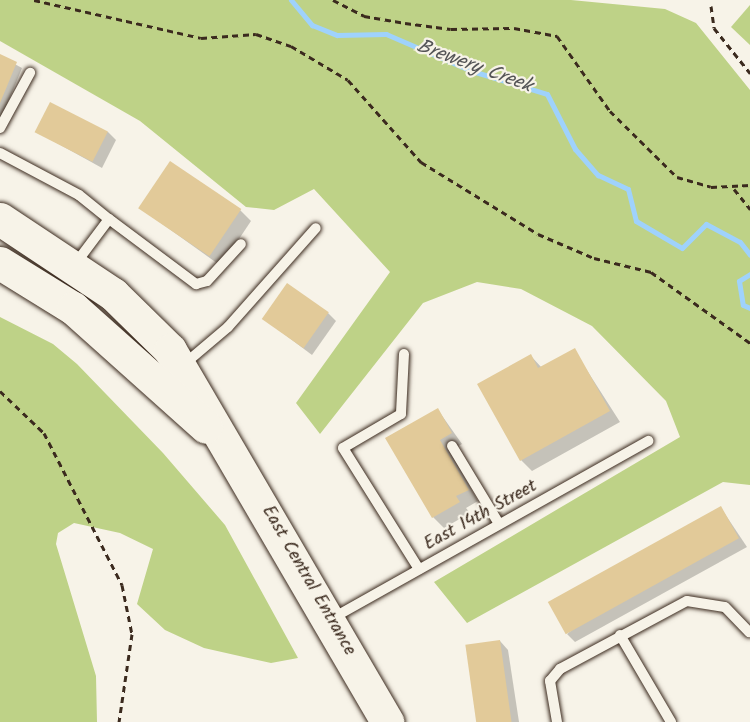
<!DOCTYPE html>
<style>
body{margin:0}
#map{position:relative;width:750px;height:722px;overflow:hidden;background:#f7f3e8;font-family:Kalam,sans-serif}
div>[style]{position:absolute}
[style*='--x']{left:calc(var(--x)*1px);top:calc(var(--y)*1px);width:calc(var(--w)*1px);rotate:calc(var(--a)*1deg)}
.green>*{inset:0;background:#bed287}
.shadow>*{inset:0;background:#0003}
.stream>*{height:5px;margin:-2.5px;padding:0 2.5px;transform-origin:2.5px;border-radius:2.5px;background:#9fd2fc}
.building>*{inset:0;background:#e2ca99;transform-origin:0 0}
.path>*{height:3px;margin-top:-1.5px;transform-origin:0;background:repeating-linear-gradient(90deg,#3b2a1e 0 6px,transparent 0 10.5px)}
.roads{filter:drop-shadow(0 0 2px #3b2a1e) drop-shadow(0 0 2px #3b2a1e)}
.service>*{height:10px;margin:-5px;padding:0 5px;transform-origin:5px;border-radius:5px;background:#f7f3e8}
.trunk>*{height:33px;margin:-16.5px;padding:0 16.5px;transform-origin:16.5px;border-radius:16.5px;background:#f7f3e8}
span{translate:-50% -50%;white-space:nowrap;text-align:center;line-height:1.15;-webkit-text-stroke:4.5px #f7f3e8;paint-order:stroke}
.street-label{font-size:18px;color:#3b2a1e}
.water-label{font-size:20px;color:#545456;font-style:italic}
</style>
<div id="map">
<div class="green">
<i style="clip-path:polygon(0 0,571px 0,665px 9px,696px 23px,750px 90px,750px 485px,723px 482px,467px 623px,434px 582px,680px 437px,666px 401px,592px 326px,521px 289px,477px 282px,423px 303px,320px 434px,296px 403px,390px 272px,314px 189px,274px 210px,246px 207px,140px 121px,0 41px)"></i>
<i style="clip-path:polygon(750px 5px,750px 45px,731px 27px)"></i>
<i style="clip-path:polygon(0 317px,53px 344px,77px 364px,163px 453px,225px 525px,298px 658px,271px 663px,204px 648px,165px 630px,137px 604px,153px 549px,120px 533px,74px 523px,58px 533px,56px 544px,96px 676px,97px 722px,0 722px)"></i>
</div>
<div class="shadow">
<i style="clip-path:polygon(0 56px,22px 68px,2px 117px,0 116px)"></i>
<i style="clip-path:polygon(37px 132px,108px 132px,116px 140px,102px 168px)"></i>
<i style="clip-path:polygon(140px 208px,240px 210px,251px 221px,221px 266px)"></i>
<i style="clip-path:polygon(328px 313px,336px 321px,312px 355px,264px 319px)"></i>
<i style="clip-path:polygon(574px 350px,620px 422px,532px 471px,521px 460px,531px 356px,542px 368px)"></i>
<i style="clip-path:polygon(438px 410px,462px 444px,450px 451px,478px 501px,466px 508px,470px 513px,444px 528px,433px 517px)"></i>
<i style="clip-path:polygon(721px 508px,747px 547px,575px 642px,567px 634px)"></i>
<i style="clip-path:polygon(500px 641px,508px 650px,519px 722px,478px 722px)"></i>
</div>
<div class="stream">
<i style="--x:291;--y:0;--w:33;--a:50"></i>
<i style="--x:312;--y:25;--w:27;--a:22"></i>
<i style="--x:337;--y:35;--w:49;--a:-1.2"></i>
<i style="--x:386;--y:34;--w:94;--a:23.3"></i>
<i style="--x:472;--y:71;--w:78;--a:17"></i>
<i style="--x:547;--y:94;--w:62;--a:63"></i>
<i style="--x:575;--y:149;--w:35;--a:49"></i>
<i style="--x:598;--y:175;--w:33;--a:25"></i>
<i style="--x:628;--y:189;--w:33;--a:76"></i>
<i style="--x:636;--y:221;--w:53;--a:30.4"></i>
<i style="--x:682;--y:248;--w:34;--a:-45"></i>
<i style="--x:706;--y:224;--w:38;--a:28"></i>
<i style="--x:740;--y:242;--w:16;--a:52"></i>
<i style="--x:750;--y:274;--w:13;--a:148"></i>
<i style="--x:739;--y:281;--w:24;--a:81"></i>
<i style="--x:743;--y:305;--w:8;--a:23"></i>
</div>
<div class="building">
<i style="clip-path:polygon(0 54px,17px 62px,0 103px)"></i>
<i style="left:50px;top:102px;width:65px;height:34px;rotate:27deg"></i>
<i style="left:170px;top:161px;width:86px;height:57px;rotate:34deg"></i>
<i style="left:287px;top:283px;width:51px;height:44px;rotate:35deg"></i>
<i style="clip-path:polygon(575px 348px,610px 411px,520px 461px,477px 384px,531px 354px,538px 368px)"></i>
<i style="clip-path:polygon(438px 408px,452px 433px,440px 440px,469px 490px,456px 496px,460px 502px,432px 518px,385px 438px)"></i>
<i style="left:721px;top:506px;width:37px;height:198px;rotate:61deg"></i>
<i style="left:500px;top:640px;width:83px;height:35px;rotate:82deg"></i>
</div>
<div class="path">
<i style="--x:34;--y:0;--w:171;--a:12.8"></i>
<i style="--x:201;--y:38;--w:55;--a:-4.2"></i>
<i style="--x:256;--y:34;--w:37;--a:19"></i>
<i style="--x:291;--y:46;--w:66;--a:30.8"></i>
<i style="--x:348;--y:80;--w:110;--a:48.3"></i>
<i style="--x:421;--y:162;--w:137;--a:31.6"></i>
<i style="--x:538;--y:234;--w:61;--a:23.2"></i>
<i style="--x:594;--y:258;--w:59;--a:13.8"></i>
<i style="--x:651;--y:272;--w:122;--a:35.6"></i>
<i style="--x:333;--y:0;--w:35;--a:27"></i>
<i style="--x:364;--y:16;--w:42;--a:9.7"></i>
<i style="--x:405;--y:23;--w:46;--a:7.4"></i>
<i style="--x:451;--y:29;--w:63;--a:-0.9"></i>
<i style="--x:514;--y:28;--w:44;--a:10.5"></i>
<i style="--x:557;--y:36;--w:92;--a:54.8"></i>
<i style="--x:610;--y:111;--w:94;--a:44.6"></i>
<i style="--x:677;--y:177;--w:35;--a:16"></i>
<i style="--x:711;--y:187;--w:39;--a:-3"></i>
<i style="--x:711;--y:6;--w:22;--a:82"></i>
<i style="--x:714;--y:28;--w:58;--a:51.3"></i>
<i style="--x:734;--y:189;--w:26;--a:51"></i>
<i style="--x:0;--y:391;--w:61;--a:43.7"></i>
<i style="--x:44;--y:433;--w:171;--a:62.8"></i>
<i style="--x:122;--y:585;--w:50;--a:78.5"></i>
<i style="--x:132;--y:634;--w:89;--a:98.4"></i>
</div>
<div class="roads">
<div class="service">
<i style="--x:0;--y:128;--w:63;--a:-61.4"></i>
<i style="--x:0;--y:153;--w:89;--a:28"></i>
<i style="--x:79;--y:195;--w:38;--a:39"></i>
<i style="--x:109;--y:219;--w:55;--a:126.9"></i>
<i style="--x:109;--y:219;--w:109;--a:36.8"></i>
<i style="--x:196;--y:284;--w:11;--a:-15"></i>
<i style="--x:207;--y:281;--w:50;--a:-47.4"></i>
<i style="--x:404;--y:354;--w:60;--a:92.9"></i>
<i style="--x:401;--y:414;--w:67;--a:149.6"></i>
<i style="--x:343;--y:448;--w:143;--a:57.9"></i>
<i style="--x:182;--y:366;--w:60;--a:-40.3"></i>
<i style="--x:228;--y:327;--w:132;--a:-48.4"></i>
<i style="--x:452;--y:446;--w:91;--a:58.9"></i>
<i style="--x:331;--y:619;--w:364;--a:-29.3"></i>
<i style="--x:620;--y:635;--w:101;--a:59.6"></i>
<i style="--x:557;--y:722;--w:42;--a:-99.7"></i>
<i style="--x:550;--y:681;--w:16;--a:-50"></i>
<i style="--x:560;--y:669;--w:144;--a:-28.2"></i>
<i style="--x:687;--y:601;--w:38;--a:9"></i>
<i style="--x:725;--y:607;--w:35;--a:46"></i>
</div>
<div class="trunk">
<i style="--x:0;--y:219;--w:136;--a:33.6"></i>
<i style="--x:113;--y:294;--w:80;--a:44.5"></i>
<i style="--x:170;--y:350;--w:431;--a:59.7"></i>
<i style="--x:0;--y:263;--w:86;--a:31.7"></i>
<i style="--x:73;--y:308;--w:178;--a:41.8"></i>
</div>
</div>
<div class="street-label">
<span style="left:481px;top:516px;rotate:-29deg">East 14th Street</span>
<span style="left:308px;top:581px;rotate:60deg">East Central Entrance</span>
</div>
<div class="water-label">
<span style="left:474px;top:67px;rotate:20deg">Brewery Creek</span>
</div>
</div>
